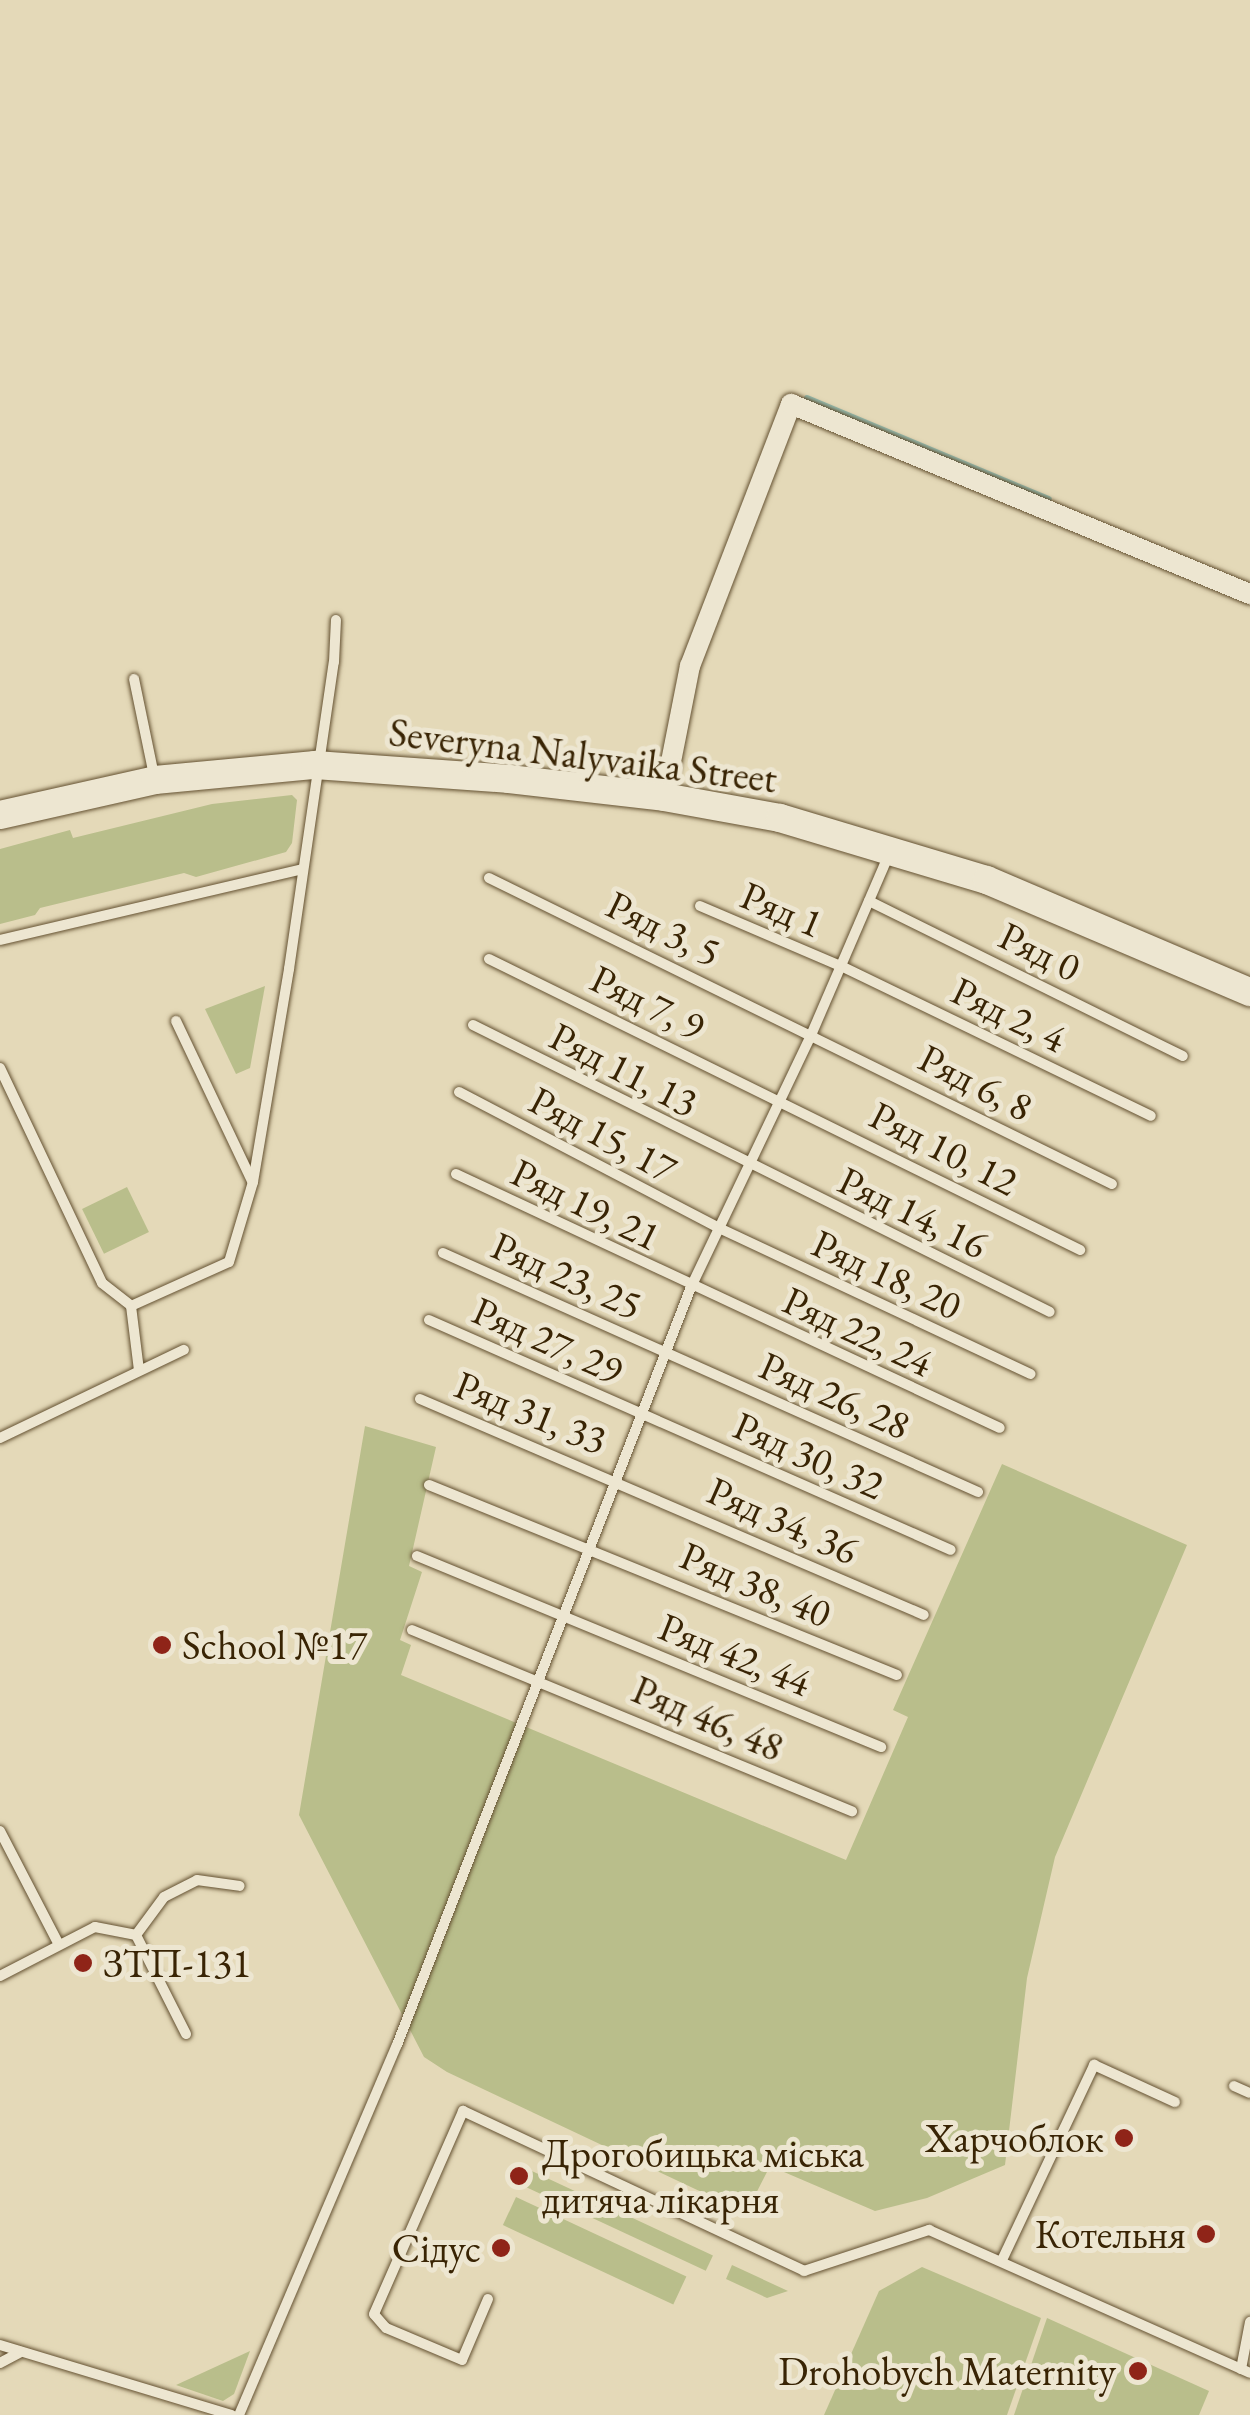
<!DOCTYPE html>
<meta charset="utf-8">
<style>
body{margin:0}
#map{position:relative;width:1250px;height:2415px;overflow:hidden;background:#e4d9b8;font-family:"EB Garamond",serif}
div>[style]{position:absolute}
[style*='--x']{left:calc(var(--x)*1px);top:calc(var(--y)*1px);width:calc(var(--w)*1px);rotate:calc(var(--a)*1deg)}
.green>*{inset:0;background:#b9be8b;transform-origin:0 0}
.stream>*{height:6px;margin:-3px;padding:0 3px;transform-origin:3px;border-radius:3px;background:#95baad}
.roads{filter:drop-shadow(0 0 2px #645131) drop-shadow(0 0 2px #645131)}
.lane>*{height:10px;margin:-5px;padding:0 5px;transform-origin:5px;border-radius:5px;background:#ede6d1}
.street>*{height:20px;margin:-10px;padding:0 10px;transform-origin:10px;border-radius:10px;background:#ede6d1}
.secondary>*{height:28px;margin:-14px;padding:0 14px;transform-origin:14px;border-radius:14px;background:#ede6d1}
.dots>*{width:28px;height:28px;translate:-50% -50%;box-sizing:border-box;border:5px solid #ede6d1;border-radius:50%}
span{translate:-50% -50%;white-space:nowrap;text-align:center;line-height:1.15;-webkit-text-stroke:10px #ede6d1;paint-order:stroke}
.street-label{font-size:40px;color:#392404}
.poi-label{font-size:40px;color:#392404}
.left{translate:0 -50%;text-align:left}
.right{translate:-100% -50%;text-align:right}
</style>
<div id="map">
<div class="green">
<i style="clip-path:polygon(292px 795px,297px 800px,292px 843px,286px 852px,196px 877px,184px 873px,40px 908px,35px 915px,0 924px,0 849px,70px 830px,73px 838px,212px 804px)"></i>
<i style="clip-path:polygon(265px 986px,250px 1068px,236px 1074px,205px 1009px)"></i>
<i style="left:127px;top:1187px;width:50px;height:50px;rotate:64deg"></i>
<i style="clip-path:polygon(365px 1426px,436px 1447px,409px 1566px,422px 1572px,400px 1640px,411px 1645px,401px 1675px,846px 1860px,908px 1717px,893px 1710px,1002px 1464px,1187px 1545px,1055px 1857px,1027px 1978px,1005px 2165px,927px 2198px,875px 2211px,770px 2166px,746px 2213px,447px 2072px,424px 2057px,299px 1815px)"></i>
<i style="left:519px;top:2165px;width:214px;height:17px;rotate:25deg"></i>
<i style="left:516px;top:2197px;width:188px;height:31px;rotate:25deg"></i>
<i style="clip-path:polygon(732px 2265px,788px 2291px,767px 2298px,726px 2279px)"></i>
<i style="clip-path:polygon(922px 2267px,1041px 2318px,1007px 2415px,824px 2415px,879px 2291px)"></i>
<i style="clip-path:polygon(1047px 2318px,1209px 2391px,1199px 2415px,1014px 2415px)"></i>
<i style="clip-path:polygon(250px 2351px,234px 2394px,223px 2401px,176px 2385px)"></i>
</div>
<div class="stream">
<i style="--x:807;--y:398;--w:262;--a:22.7"></i>
</div>
<div class="roads">
<div class="lane">
<i style="--x:134;--y:679;--w:99;--a:78.3"></i>
<i style="--x:489;--y:878;--w:694;--a:26.16"></i>
<i style="--x:869;--y:901;--w:350;--a:26.3"></i>
<i style="--x:700;--y:906;--w:153;--a:23.1"></i>
<i style="--x:841;--y:966;--w:344;--a:25.8"></i>
<i style="--x:0;--y:940;--w:310;--a:-13.2"></i>
<i style="--x:489;--y:959;--w:659;--a:26.21"></i>
<i style="--x:176;--y:1021;--w:177;--a:64.6"></i>
<i style="--x:473;--y:1025;--w:644;--a:26.45"></i>
<i style="--x:0;--y:1068;--w:238;--a:64.6"></i>
<i style="--x:102;--y:1283;--w:37;--a:38"></i>
<i style="--x:131;--y:1306;--w:64;--a:82.9"></i>
<i style="--x:459;--y:1092;--w:293;--a:27.6"></i>
<i style="--x:719;--y:1228;--w:344;--a:25.1"></i>
<i style="--x:456;--y:1174;--w:600;--a:25.03"></i>
<i style="--x:443;--y:1253;--w:586;--a:24.07"></i>
<i style="--x:131;--y:1306;--w:107;--a:-24.2"></i>
<i style="--x:229;--y:1262;--w:84;--a:-73.3"></i>
<i style="--x:253;--y:1182;--w:216;--a:-80.4"></i>
<i style="--x:289;--y:969;--w:310;--a:-81.7"></i>
<i style="--x:334;--y:662;--w:42;--a:-87.3"></i>
<i style="--x:429;--y:1320;--w:570;--a:23.78"></i>
<i style="--x:420;--y:1399;--w:548;--a:23.2"></i>
<i style="--x:0;--y:1438;--w:204;--a:-25.6"></i>
<i style="--x:429;--y:1485;--w:505;--a:22.1"></i>
<i style="--x:417;--y:1556;--w:502;--a:22.37"></i>
<i style="--x:412;--y:1630;--w:476;--a:22.4"></i>
<i style="--x:0;--y:1831;--w:128;--a:62.6"></i>
<i style="--x:136;--y:1935;--w:47;--a:-53.6"></i>
<i style="--x:164;--y:1897;--w:37;--a:-27"></i>
<i style="--x:197;--y:1880;--w:43;--a:7.9"></i>
<i style="--x:0;--y:1976;--w:107;--a:-27.3"></i>
<i style="--x:95;--y:1927;--w:42;--a:11"></i>
<i style="--x:136;--y:1935;--w:111;--a:63.2"></i>
<i style="--x:1234;--y:2086;--w:17;--a:24"></i>
<i style="--x:1002;--y:2260;--w:216;--a:-64.7"></i>
<i style="--x:1094;--y:2065;--w:89;--a:24.6"></i>
<i style="--x:488;--y:2299;--w:66;--a:113.1"></i>
<i style="--x:462;--y:2360;--w:82;--a:-157.2"></i>
<i style="--x:386;--y:2328;--w:18;--a:-131"></i>
<i style="--x:374;--y:2314;--w:222;--a:-66.3"></i>
<i style="--x:463;--y:2111;--w:377;--a:25.1"></i>
<i style="--x:804;--y:2271;--w:132;--a:-18.2"></i>
<i style="--x:929;--y:2230;--w:351;--a:24"></i>
<i style="--x:0;--y:2345;--w:242;--a:16.8"></i>
<i style="--x:0;--y:2363;--w:24;--a:-28"></i>
<i style="--x:1241;--y:2369;--w:48;--a:-79.2"></i>
<i style="--x:239;--y:2415;--w:402;--a:-66.9"></i>
<i style="--x:397;--y:2045;--w:813;--a:-68.8"></i>
<i style="--x:691;--y:1287;--w:281;--a:-64.5"></i>
<i style="--x:812;--y:1033;--w:197;--a:-66.7"></i>
</div>
<div class="street">
<i style="--x:664;--y:797;--w:134;--a:-78.8"></i>
<i style="--x:690;--y:666;--w:281;--a:-68.9"></i>
<i style="--x:791;--y:404;--w:497;--a:22.5"></i>
</div>
<div class="secondary">
<i style="--x:0;--y:815;--w:159;--a:-12.7"></i>
<i style="--x:155;--y:780;--w:161;--a:-5.4"></i>
<i style="--x:315;--y:765;--w:195;--a:4.1"></i>
<i style="--x:509;--y:779;--w:156;--a:6.6"></i>
<i style="--x:664;--y:797;--w:118;--a:10.3"></i>
<i style="--x:780;--y:818;--w:216;--a:16.7"></i>
<i style="--x:987;--y:880;--w:286;--a:23.1"></i>
</div>
</div>
<div class="dots">
<i style="left:162px;top:1645px;background:#8f2418"></i>
<i style="left:83px;top:1963px;background:#8f2418"></i>
<i style="left:1124px;top:2138px;background:#8f2418"></i>
<i style="left:519px;top:2176px;background:#8f2418"></i>
<i style="left:1206px;top:2234px;background:#8f2418"></i>
<i style="left:501px;top:2248px;background:#8f2418"></i>
<i style="left:1138px;top:2371px;background:#8f2418"></i>
</div>
<div class="street-label">
<span style="left:583px;top:755px;rotate:7deg">Severyna Nalyvaika Street</span>
<span style="left:782px;top:909px;rotate:23deg">Ряд 1</span>
<span style="left:664px;top:928px;rotate:26deg">Ряд 3, 5</span>
<span style="left:1040px;top:951px;rotate:26deg">Ряд 0</span>
<span style="left:648px;top:1002px;rotate:26deg">Ряд 7, 9</span>
<span style="left:1009px;top:1014px;rotate:26deg">Ряд 2, 4</span>
<span style="left:624px;top:1069px;rotate:27deg">Ряд 11, 13</span>
<span style="left:976px;top:1082px;rotate:27deg">Ряд 6, 8</span>
<span style="left:603px;top:1134px;rotate:28deg">Ряд 15, 17</span>
<span style="left:944px;top:1148px;rotate:27deg">Ряд 10, 12</span>
<span style="left:586px;top:1204px;rotate:26deg">Ряд 19, 21</span>
<span style="left:913px;top:1212px;rotate:26deg">Ряд 14, 16</span>
<span style="left:887px;top:1274px;rotate:25deg">Ряд 18, 20</span>
<span style="left:567px;top:1275px;rotate:24deg">Ряд 23, 25</span>
<span style="left:858px;top:1331px;rotate:25deg">Ряд 22, 24</span>
<span style="left:548px;top:1340px;rotate:24deg">Ряд 27, 29</span>
<span style="left:835px;top:1395px;rotate:24deg">Ряд 26, 28</span>
<span style="left:531px;top:1412px;rotate:22deg">Ряд 31, 33</span>
<span style="left:809px;top:1455px;rotate:24deg">Ряд 30, 32</span>
<span style="left:783px;top:1520px;rotate:24deg">Ряд 34, 36</span>
<span style="left:756px;top:1584px;rotate:23deg">Ряд 38, 40</span>
<span style="left:735px;top:1654px;rotate:22deg">Ряд 42, 44</span>
<span style="left:708px;top:1718px;rotate:23deg">Ряд 46, 48</span>
</div>
<div class="poi-label">
<span class="left" style="left:182px;top:1645px">School №17</span>
<span class="left" style="left:103px;top:1963px">ЗТП-131</span>
<span class="right" style="left:1104px;top:2138px">Харчоблок</span>
<span class="left" style="left:542px;top:2176px">Дрогобицька міська<br>дитяча лікарня</span>
<span class="right" style="left:1186px;top:2234px">Котельня</span>
<span class="right" style="left:481px;top:2248px">Сідус</span>
<span class="right" style="left:1116px;top:2371px">Drohobych Maternity</span>
</div>
</div>
